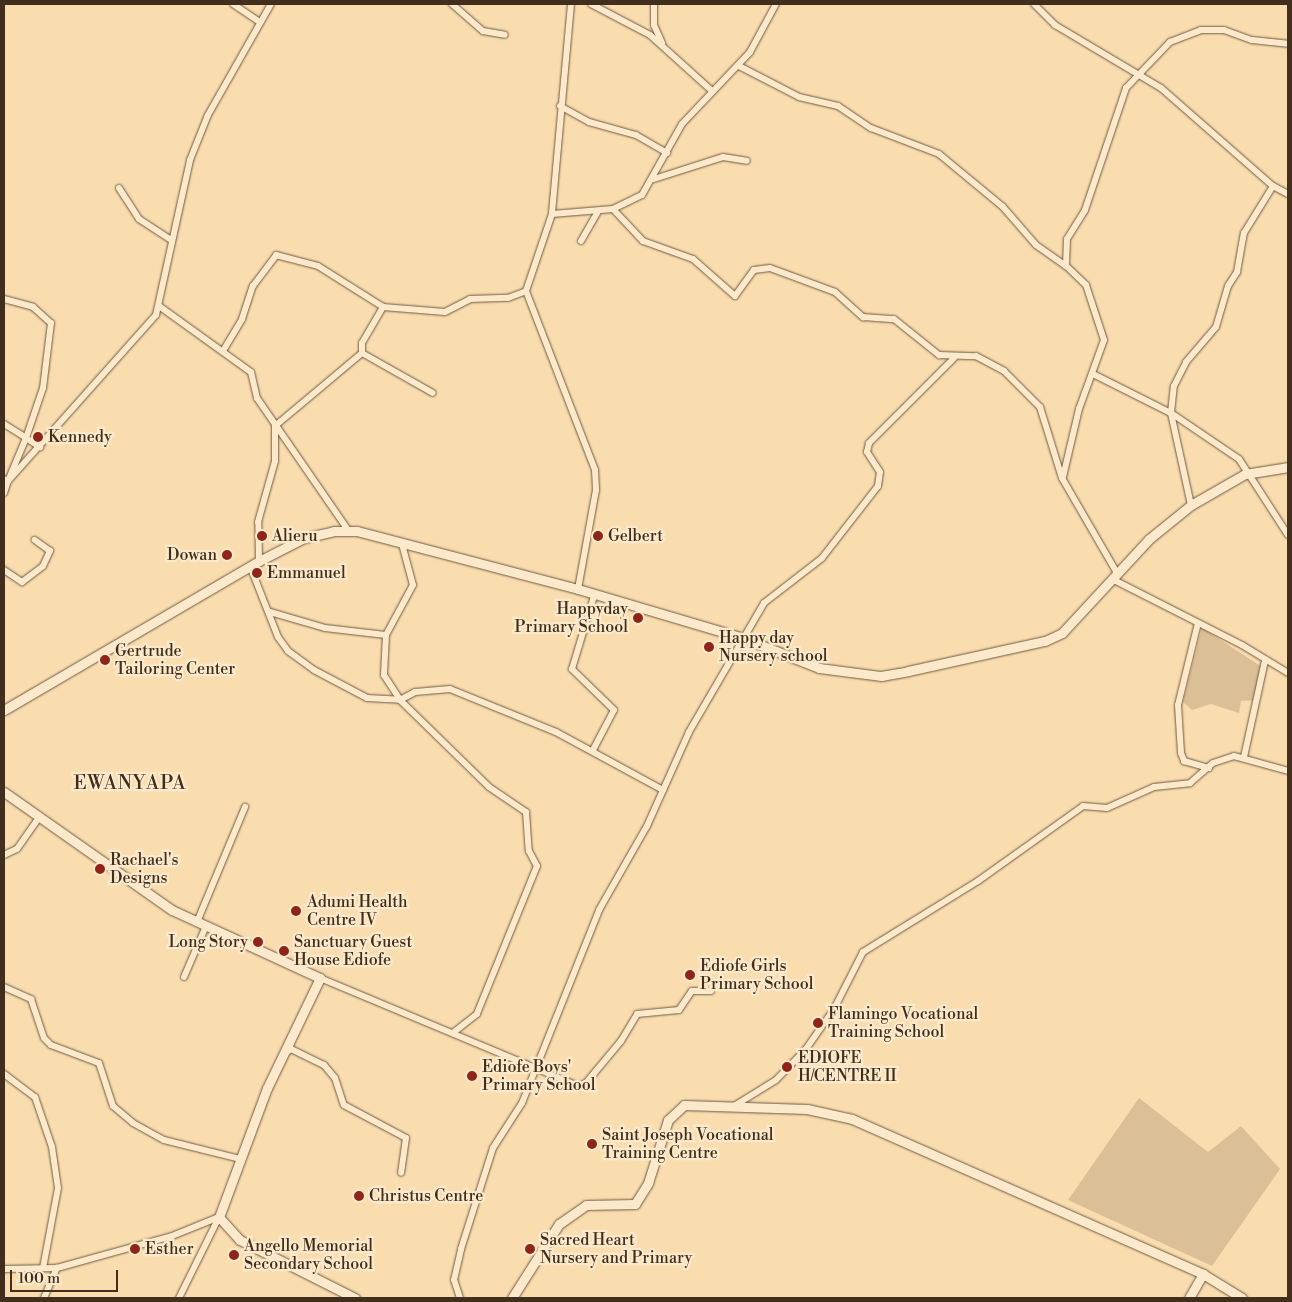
<!DOCTYPE html>
<style>
body{margin:0}
#map{position:relative;width:1292px;height:1302px;overflow:hidden;background:#faddaf;font-family:"Libre Bodoni",serif}
div>[style]{position:absolute}
[style*='--x']{left:calc(var(--x)*1px);top:calc(var(--y)*1px);width:calc(var(--w)*1px);rotate:calc(var(--a)*1deg)}
.green>*{inset:0;background:#dbbf96}
.roads{filter:drop-shadow(0 0 1px #6f5a41) drop-shadow(0 0 1px #6f5a41)}
.street>*{height:6px;margin:-3px;padding:0 3px;transform-origin:3px;border-radius:3px;background:#fce9cb}
.secondary>*{height:9px;margin:-4.5px;padding:0 4.5px;transform-origin:4.5px;border-radius:4.5px;background:#fce9cb}
.dots>*{width:14px;height:14px;translate:-50% -50%;box-sizing:border-box;border:2px solid #fce9cb;border-radius:50%}
span{translate:-50% -50%;white-space:nowrap;text-align:center;line-height:1.15;-webkit-text-stroke:4.5px #fce9cb;paint-order:stroke}
.poi-label{font-size:16px;color:#412e1c}
.left{translate:0 -50%;text-align:left}
.right{translate:-100% -50%;text-align:right}
.quarter-label{font-size:19px;color:#412e1c;letter-spacing:1px}
.frame{position:absolute;inset:0;border:5px solid #412e1c;pointer-events:none}
.scale{position:absolute;left:10px;top:1270px;width:108px;height:22px;box-sizing:border-box;border:2px solid #412e1c;border-top:0;padding-left:6px;font-size:15px;line-height:18px;white-space:nowrap;color:#412e1c;-webkit-text-stroke:4px #fce9cb;paint-order:stroke}
</style>
<div id="map">
<div class="green">
<i style="clip-path:polygon(1202px 628px,1262px 667px,1256px 700px,1241px 701px,1239px 713px,1211px 704px,1192px 710px,1183px 702px)"></i>
<i style="clip-path:polygon(1139px 1098px,1208px 1152px,1241px 1126px,1280px 1169px,1212px 1266px,1068px 1200px)"></i>
</div>
<div class="roads">
<div class="street">
<i style="--x:233;--y:4;--w:30;--a:34"></i>
<i style="--x:452;--y:4;--w:41;--a:41.1"></i>
<i style="--x:483;--y:31;--w:22;--a:10"></i>
<i style="--x:571;--y:4;--w:211;--a:95.2"></i>
<i style="--x:552;--y:214;--w:81;--a:108.7"></i>
<i style="--x:526;--y:291;--w:192;--a:68.9"></i>
<i style="--x:595;--y:470;--w:20;--a:87"></i>
<i style="--x:596;--y:490;--w:101;--a:100.3"></i>
<i style="--x:591;--y:4;--w:67;--a:27.7"></i>
<i style="--x:650;--y:35;--w:84;--a:42.1"></i>
<i style="--x:654;--y:4;--w:21;--a:90"></i>
<i style="--x:654;--y:25;--w:20;--a:66"></i>
<i style="--x:1034;--y:4;--w:30;--a:45"></i>
<i style="--x:1055;--y:25;--w:123;--a:30.7"></i>
<i style="--x:1161;--y:88;--w:149;--a:41.2"></i>
<i style="--x:1273;--y:186;--w:17;--a:28"></i>
<i style="--x:739;--y:66;--w:68;--a:27.3"></i>
<i style="--x:799;--y:97;--w:40;--a:13"></i>
<i style="--x:838;--y:106;--w:40;--a:34"></i>
<i style="--x:871;--y:128;--w:73;--a:20.9"></i>
<i style="--x:939;--y:154;--w:83;--a:39.6"></i>
<i style="--x:1003;--y:207;--w:50;--a:49"></i>
<i style="--x:1036;--y:245;--w:37;--a:35"></i>
<i style="--x:560;--y:106;--w:33;--a:29"></i>
<i style="--x:589;--y:122;--w:49;--a:15.5"></i>
<i style="--x:636;--y:135;--w:36;--a:30"></i>
<i style="--x:654;--y:179;--w:72;--a:-17.7"></i>
<i style="--x:723;--y:157;--w:24;--a:9"></i>
<i style="--x:119;--y:188;--w:37;--a:57"></i>
<i style="--x:139;--y:219;--w:37;--a:33"></i>
<i style="--x:613;--y:209;--w:44;--a:46.8"></i>
<i style="--x:643;--y:241;--w:53;--a:19.8"></i>
<i style="--x:693;--y:259;--w:56;--a:41.4"></i>
<i style="--x:735;--y:296;--w:32;--a:-54"></i>
<i style="--x:754;--y:270;--w:16;--a:-7"></i>
<i style="--x:770;--y:268;--w:69;--a:20.3"></i>
<i style="--x:835;--y:292;--w:38;--a:42"></i>
<i style="--x:863;--y:317;--w:31;--a:4"></i>
<i style="--x:894;--y:319;--w:58;--a:38.7"></i>
<i style="--x:939;--y:355;--w:37;--a:2"></i>
<i style="--x:976;--y:356;--w:32;--a:28"></i>
<i style="--x:1004;--y:371;--w:51;--a:45"></i>
<i style="--x:1040;--y:407;--w:74;--a:72.8"></i>
<i style="--x:1062;--y:478;--w:110;--a:59.9"></i>
<i style="--x:552;--y:214;--w:61;--a:-4.7"></i>
<i style="--x:613;--y:209;--w:32;--a:-26"></i>
<i style="--x:642;--y:195;--w:81;--a:-60.6"></i>
<i style="--x:682;--y:124;--w:99;--a:-46.6"></i>
<i style="--x:750;--y:52;--w:55;--a:-61.6"></i>
<i style="--x:581;--y:241;--w:34;--a:-60"></i>
<i style="--x:4;--y:299;--w:30;--a:15"></i>
<i style="--x:33;--y:307;--w:24;--a:42"></i>
<i style="--x:51;--y:323;--w:65;--a:97"></i>
<i style="--x:43;--y:388;--w:53;--a:108.8"></i>
<i style="--x:26;--y:438;--w:17;--a:33"></i>
<i style="--x:159;--y:306;--w:113;--a:35.7"></i>
<i style="--x:251;--y:372;--w:27;--a:77"></i>
<i style="--x:257;--y:398;--w:160;--a:55.4"></i>
<i style="--x:223;--y:351;--w:37;--a:-59"></i>
<i style="--x:242;--y:319;--w:35;--a:-72"></i>
<i style="--x:253;--y:286;--w:39;--a:-53"></i>
<i style="--x:276;--y:255;--w:43;--a:14.7"></i>
<i style="--x:318;--y:266;--w:77;--a:32.2"></i>
<i style="--x:383;--y:307;--w:62;--a:4.6"></i>
<i style="--x:445;--y:312;--w:28;--a:-27"></i>
<i style="--x:470;--y:299;--w:38;--a:-2"></i>
<i style="--x:508;--y:298;--w:19;--a:-21"></i>
<i style="--x:362;--y:353;--w:81;--a:29.4"></i>
<i style="--x:1093;--y:374;--w:87;--a:26.6"></i>
<i style="--x:1171;--y:413;--w:82;--a:34.1"></i>
<i style="--x:1239;--y:459;--w:90;--a:57.2"></i>
<i style="--x:4;--y:424;--w:26;--a:32"></i>
<i style="--x:26;--y:438;--w:47;--a:112.7"></i>
<i style="--x:8;--y:481;--w:4;--a:-153"></i>
<i style="--x:1063;--y:477;--w:70;--a:-76.8"></i>
<i style="--x:1079;--y:409;--w:73;--a:-70.1"></i>
<i style="--x:1104;--y:340;--w:58;--a:-108.1"></i>
<i style="--x:1086;--y:285;--w:28;--a:-136"></i>
<i style="--x:1066;--y:266;--w:27;--a:-88"></i>
<i style="--x:1067;--y:239;--w:34;--a:-58"></i>
<i style="--x:1085;--y:210;--w:129;--a:-71.4"></i>
<i style="--x:1126;--y:88;--w:64;--a:-46.3"></i>
<i style="--x:1170;--y:42;--w:33;--a:-21"></i>
<i style="--x:1201;--y:30;--w:23;--a:0"></i>
<i style="--x:1224;--y:30;--w:30;--a:20"></i>
<i style="--x:1252;--y:40;--w:36;--a:6"></i>
<i style="--x:4;--y:493;--w:13;--a:-72"></i>
<i style="--x:8;--y:481;--w:222;--a:-48.3"></i>
<i style="--x:156;--y:315;--w:159;--a:-77.6"></i>
<i style="--x:190;--y:160;--w:48;--a:-68.2"></i>
<i style="--x:208;--y:115;--w:128;--a:-60.4"></i>
<i style="--x:1191;--y:505;--w:94;--a:-102.3"></i>
<i style="--x:1171;--y:413;--w:27;--a:-84"></i>
<i style="--x:1174;--y:386;--w:27;--a:-63"></i>
<i style="--x:1186;--y:362;--w:46;--a:-49.4"></i>
<i style="--x:1216;--y:327;--w:43;--a:-73.7"></i>
<i style="--x:1228;--y:286;--w:17;--a:-57"></i>
<i style="--x:1237;--y:272;--w:40;--a:-80"></i>
<i style="--x:1244;--y:233;--w:55;--a:-58.3"></i>
<i style="--x:402;--y:544;--w:42;--a:75"></i>
<i style="--x:413;--y:585;--w:57;--a:118.4"></i>
<i style="--x:386;--y:635;--w:40;--a:92.9"></i>
<i style="--x:384;--y:675;--w:30;--a:57"></i>
<i style="--x:400;--y:700;--w:124;--a:44.3"></i>
<i style="--x:489;--y:787;--w:45;--a:34"></i>
<i style="--x:526;--y:812;--w:39;--a:86"></i>
<i style="--x:529;--y:851;--w:17;--a:62"></i>
<i style="--x:537;--y:866;--w:160;--a:112.1"></i>
<i style="--x:477;--y:1014;--w:31;--a:142"></i>
<i style="--x:259;--y:561;--w:39;--a:-91"></i>
<i style="--x:258;--y:522;--w:63;--a:-74.4"></i>
<i style="--x:275;--y:461;--w:35;--a:-90"></i>
<i style="--x:275;--y:426;--w:114;--a:-40"></i>
<i style="--x:362;--y:353;--w:10;--a:-90"></i>
<i style="--x:362;--y:343;--w:42;--a:-59.7"></i>
<i style="--x:250;--y:566;--w:76;--a:68.5"></i>
<i style="--x:278;--y:637;--w:17;--a:54"></i>
<i style="--x:288;--y:651;--w:32;--a:36"></i>
<i style="--x:314;--y:670;--w:60;--a:27.8"></i>
<i style="--x:367;--y:698;--w:33;--a:3"></i>
<i style="--x:400;--y:700;--w:17;--a:-28"></i>
<i style="--x:415;--y:692;--w:35;--a:-5"></i>
<i style="--x:450;--y:689;--w:114;--a:22.1"></i>
<i style="--x:556;--y:732;--w:122;--a:28.5"></i>
<i style="--x:4;--y:570;--w:22;--a:34"></i>
<i style="--x:22;--y:582;--w:26;--a:-37"></i>
<i style="--x:43;--y:566;--w:17;--a:-65"></i>
<i style="--x:50;--y:551;--w:19;--a:-144"></i>
<i style="--x:1112;--y:579;--w:146;--a:26.9"></i>
<i style="--x:1242;--y:645;--w:54;--a:31.3"></i>
<i style="--x:270;--y:612;--w:57;--a:16.2"></i>
<i style="--x:325;--y:628;--w:61;--a:6.5"></i>
<i style="--x:1198;--y:623;--w:84;--a:103.7"></i>
<i style="--x:1178;--y:705;--w:48;--a:86.4"></i>
<i style="--x:1181;--y:753;--w:9;--a:69"></i>
<i style="--x:1184;--y:761;--w:26;--a:16"></i>
<i style="--x:593;--y:750;--w:45;--a:-62.3"></i>
<i style="--x:614;--y:710;--w:59;--a:-135.7"></i>
<i style="--x:572;--y:669;--w:79;--a:-73.2"></i>
<i style="--x:1244;--y:757;--w:98;--a:-77.7"></i>
<i style="--x:4;--y:855;--w:14;--a:-25"></i>
<i style="--x:17;--y:849;--w:40;--a:-55.1"></i>
<i style="--x:197;--y:922;--w:125;--a:-67.3"></i>
<i style="--x:184;--y:977;--w:56;--a:-66.7"></i>
<i style="--x:320;--y:978;--w:280;--a:22.7"></i>
<i style="--x:578;--y:1086;--w:9;--a:-21"></i>
<i style="--x:586;--y:1083;--w:55;--a:-50.2"></i>
<i style="--x:621;--y:1041;--w:31;--a:-59"></i>
<i style="--x:637;--y:1014;--w:42;--a:-5.4"></i>
<i style="--x:679;--y:1010;--w:23;--a:-56"></i>
<i style="--x:692;--y:991;--w:19;--a:0"></i>
<i style="--x:4;--y:987;--w:30;--a:24"></i>
<i style="--x:31;--y:999;--w:41;--a:71.6"></i>
<i style="--x:44;--y:1038;--w:10;--a:45"></i>
<i style="--x:51;--y:1045;--w:51;--a:20.6"></i>
<i style="--x:99;--y:1063;--w:45;--a:72"></i>
<i style="--x:113;--y:1106;--w:26;--a:40"></i>
<i style="--x:133;--y:1123;--w:35;--a:29"></i>
<i style="--x:164;--y:1140;--w:78;--a:14"></i>
<i style="--x:284;--y:1054;--w:9;--a:-36"></i>
<i style="--x:291;--y:1049;--w:37;--a:26"></i>
<i style="--x:324;--y:1065;--w:17;--a:50"></i>
<i style="--x:335;--y:1078;--w:28;--a:72"></i>
<i style="--x:344;--y:1105;--w:70;--a:28"></i>
<i style="--x:406;--y:1138;--w:35;--a:98"></i>
<i style="--x:4;--y:1074;--w:39;--a:37"></i>
<i style="--x:35;--y:1097;--w:53;--a:71.2"></i>
<i style="--x:52;--y:1147;--w:41;--a:81.7"></i>
<i style="--x:58;--y:1188;--w:81;--a:100.6"></i>
<i style="--x:734;--y:1106;--w:49;--a:-31.8"></i>
<i style="--x:776;--y:1080;--w:43;--a:-45.9"></i>
<i style="--x:806;--y:1049;--w:49;--a:-55"></i>
<i style="--x:834;--y:1009;--w:64;--a:-63"></i>
<i style="--x:863;--y:952;--w:135;--a:-31.7"></i>
<i style="--x:978;--y:881;--w:129;--a:-35.5"></i>
<i style="--x:1083;--y:806;--w:24;--a:5"></i>
<i style="--x:1107;--y:808;--w:51;--a:-24.1"></i>
<i style="--x:1154;--y:787;--w:36;--a:-6"></i>
<i style="--x:1190;--y:783;--w:30;--a:-41"></i>
<i style="--x:1213;--y:763;--w:22;--a:-18"></i>
<i style="--x:1234;--y:756;--w:56;--a:15.5"></i>
<i style="--x:4;--y:1269;--w:53;--a:-1.1"></i>
<i style="--x:57;--y:1268;--w:119;--a:-15.5"></i>
<i style="--x:172;--y:1236;--w:51;--a:-22"></i>
<i style="--x:44;--y:1298;--w:33;--a:-67"></i>
<i style="--x:179;--y:1298;--w:90;--a:-63.7"></i>
<i style="--x:460;--y:1298;--w:19;--a:-108"></i>
<i style="--x:454;--y:1280;--w:32;--a:-77"></i>
<i style="--x:461;--y:1249;--w:106;--a:-72.4"></i>
<i style="--x:493;--y:1148;--w:54;--a:-57.2"></i>
<i style="--x:522;--y:1103;--w:208;--a:-68.2"></i>
<i style="--x:599;--y:910;--w:97;--a:-60.3"></i>
<i style="--x:647;--y:826;--w:103;--a:-65.9"></i>
<i style="--x:689;--y:732;--w:149;--a:-59.8"></i>
<i style="--x:764;--y:603;--w:73;--a:-37.8"></i>
<i style="--x:822;--y:558;--w:91;--a:-52.1"></i>
<i style="--x:878;--y:486;--w:14;--a:-82"></i>
<i style="--x:880;--y:472;--w:24;--a:-123"></i>
<i style="--x:867;--y:452;--w:9;--a:-77"></i>
<i style="--x:869;--y:443;--w:120;--a:-45"></i>
</div>
<div class="secondary">
<i style="--x:4;--y:710;--w:295;--a:-30.3"></i>
<i style="--x:259;--y:561;--w:51;--a:-27.1"></i>
<i style="--x:304;--y:538;--w:31;--a:-13"></i>
<i style="--x:334;--y:531;--w:23;--a:0"></i>
<i style="--x:357;--y:531;--w:228;--a:14.7"></i>
<i style="--x:578;--y:589;--w:172;--a:16.5"></i>
<i style="--x:743;--y:638;--w:82;--a:21.5"></i>
<i style="--x:819;--y:668;--w:63;--a:7.4"></i>
<i style="--x:881;--y:676;--w:27;--a:-10"></i>
<i style="--x:908;--y:671;--w:140;--a:-12.4"></i>
<i style="--x:1045;--y:641;--w:19;--a:-25"></i>
<i style="--x:1062;--y:633;--w:128;--a:-47.2"></i>
<i style="--x:1149;--y:539;--w:54;--a:-39"></i>
<i style="--x:1191;--y:505;--w:62;--a:-29.9"></i>
<i style="--x:1245;--y:474;--w:44;--a:-9.2"></i>
<i style="--x:4;--y:792;--w:205;--a:35.1"></i>
<i style="--x:172;--y:910;--w:163;--a:24.7"></i>
<i style="--x:320;--y:978;--w:122;--a:115.7"></i>
<i style="--x:267;--y:1088;--w:138;--a:110.4"></i>
<i style="--x:219;--y:1217;--w:31;--a:48"></i>
<i style="--x:240;--y:1240;--w:129;--a:26.8"></i>
<i style="--x:512;--y:1298;--w:88;--a:-57.6"></i>
<i style="--x:559;--y:1224;--w:33;--a:-35"></i>
<i style="--x:586;--y:1205;--w:49;--a:-1.2"></i>
<i style="--x:635;--y:1204;--w:25;--a:-58"></i>
<i style="--x:648;--y:1183;--w:66;--a:-72.4"></i>
<i style="--x:668;--y:1120;--w:22;--a:-43"></i>
<i style="--x:684;--y:1105;--w:123;--a:1.9"></i>
<i style="--x:807;--y:1109;--w:46;--a:12.5"></i>
<i style="--x:852;--y:1119;--w:384;--a:23.8"></i>
<i style="--x:1203;--y:1274;--w:46;--a:31.6"></i>
<i style="--x:1189;--y:1298;--w:28;--a:-60"></i>
</div>
</div>
<div class="dots">
<i style="left:38px;top:437px;background:#8f2418"></i>
<i style="left:262px;top:536px;background:#8f2418"></i>
<i style="left:598px;top:536px;background:#8f2418"></i>
<i style="left:227px;top:555px;background:#8f2418"></i>
<i style="left:257px;top:573px;background:#8f2418"></i>
<i style="left:638px;top:618px;background:#8f2418"></i>
<i style="left:709px;top:647px;background:#8f2418"></i>
<i style="left:105px;top:660px;background:#8f2418"></i>
<i style="left:100px;top:869px;background:#8f2418"></i>
<i style="left:296px;top:911px;background:#8f2418"></i>
<i style="left:258px;top:942px;background:#8f2418"></i>
<i style="left:284px;top:951px;background:#8f2418"></i>
<i style="left:690px;top:975px;background:#8f2418"></i>
<i style="left:818px;top:1023px;background:#8f2418"></i>
<i style="left:787px;top:1067px;background:#8f2418"></i>
<i style="left:472px;top:1076px;background:#8f2418"></i>
<i style="left:592px;top:1144px;background:#8f2418"></i>
<i style="left:359px;top:1196px;background:#8f2418"></i>
<i style="left:135px;top:1249px;background:#8f2418"></i>
<i style="left:530px;top:1249px;background:#8f2418"></i>
<i style="left:234px;top:1255px;background:#8f2418"></i>
</div>
<div class="poi-label">
<span class="left" style="left:48px;top:437px">Kennedy</span>
<span class="left" style="left:272px;top:536px">Alieru</span>
<span class="left" style="left:608px;top:536px">Gelbert</span>
<span class="right" style="left:217px;top:555px">Dowan</span>
<span class="left" style="left:267px;top:573px">Emmanuel</span>
<span class="right" style="left:628px;top:618px">Happyday<br>Primary School</span>
<span class="left" style="left:719px;top:647px">Happy day<br>Nursery school</span>
<span class="left" style="left:115px;top:660px">Gertrude<br>Tailoring Center</span>
<span class="left" style="left:110px;top:869px">Rachael's<br>Designs</span>
<span class="left" style="left:307px;top:911px">Adumi Health<br>Centre IV</span>
<span class="right" style="left:248px;top:942px">Long Story</span>
<span class="left" style="left:294px;top:951px">Sanctuary Guest<br>House Ediofe</span>
<span class="left" style="left:700px;top:975px">Ediofe Girls<br>Primary School</span>
<span class="left" style="left:828px;top:1023px">Flamingo Vocational<br>Training School</span>
<span class="left" style="left:798px;top:1067px">EDIOFE<br>H/CENTRE II</span>
<span class="left" style="left:482px;top:1076px">Ediofe Boys'<br>Primary School</span>
<span class="left" style="left:602px;top:1144px">Saint Joseph Vocational<br>Training Centre</span>
<span class="left" style="left:369px;top:1196px">Christus Centre</span>
<span class="left" style="left:540px;top:1249px">Sacred Heart<br>Nursery and Primary</span>
<span class="left" style="left:244px;top:1255px">Angello Memorial<br>Secondary School</span>
<span class="left" style="left:145px;top:1249px">Esther</span>
</div>
<div class="quarter-label">
<span style="left:130px;top:784px">EWANYAPA</span>
</div>
<div class="frame"></div>
<div class="scale">100 m</div>
</div>
